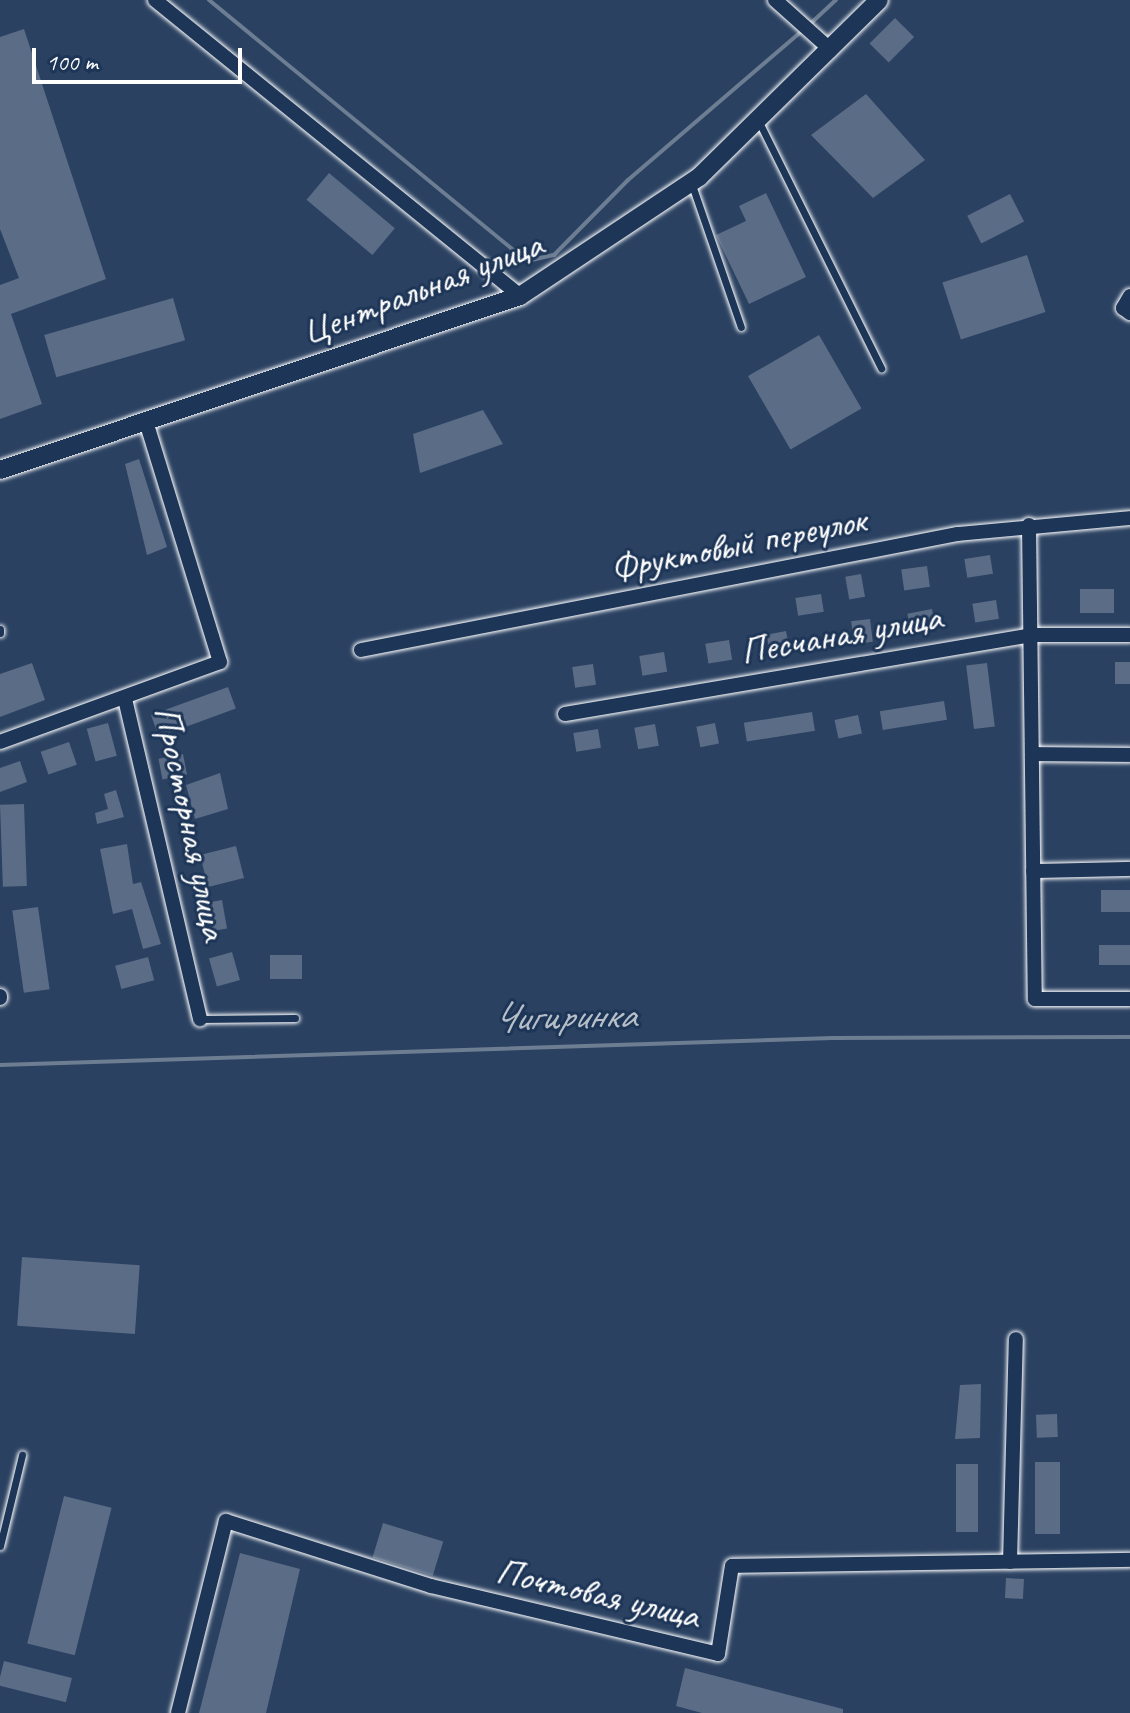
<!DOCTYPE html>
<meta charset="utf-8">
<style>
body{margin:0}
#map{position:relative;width:1130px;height:1713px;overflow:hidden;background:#2a4161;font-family:Caveat,sans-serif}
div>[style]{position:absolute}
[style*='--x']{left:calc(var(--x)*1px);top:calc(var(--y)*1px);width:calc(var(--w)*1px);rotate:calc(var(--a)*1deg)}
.stream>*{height:4px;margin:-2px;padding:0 2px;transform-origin:2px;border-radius:2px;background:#6d7d92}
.building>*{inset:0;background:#5b6c86;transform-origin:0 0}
.roads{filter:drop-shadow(0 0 2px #fff) drop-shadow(0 0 2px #fff)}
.service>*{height:7px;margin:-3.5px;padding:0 3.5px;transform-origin:3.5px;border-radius:3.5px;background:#1d3557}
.minor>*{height:14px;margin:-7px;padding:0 7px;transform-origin:7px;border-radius:7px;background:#1d3557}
.tertiary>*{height:18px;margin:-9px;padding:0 9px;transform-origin:9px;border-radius:9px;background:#1d3557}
span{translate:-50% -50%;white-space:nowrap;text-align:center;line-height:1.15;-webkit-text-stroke:6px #1d3557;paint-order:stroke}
.street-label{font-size:38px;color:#fff}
.water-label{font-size:40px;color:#b6bec8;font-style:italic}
.scale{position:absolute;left:32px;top:48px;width:210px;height:36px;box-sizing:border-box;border:4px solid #fff;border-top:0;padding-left:10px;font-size:24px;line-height:28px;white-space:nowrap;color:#fff;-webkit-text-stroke:6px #1d3557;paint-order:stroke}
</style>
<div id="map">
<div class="stream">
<i style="--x:209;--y:0;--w:411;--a:39.4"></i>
<i style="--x:527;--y:261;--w:28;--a:-13"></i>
<i style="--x:554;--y:255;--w:105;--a:-45.4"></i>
<i style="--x:628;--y:180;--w:229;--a:-40.6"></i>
<i style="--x:809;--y:25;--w:37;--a:-43"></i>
<i style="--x:0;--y:1065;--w:833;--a:-1.86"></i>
<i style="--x:833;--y:1038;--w:297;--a:-0.2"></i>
</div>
<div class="building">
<i style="left:895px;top:18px;width:27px;height:36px;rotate:45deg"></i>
<i style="clip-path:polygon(24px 29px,106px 279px,11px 314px,42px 404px,0 419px,0 285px,19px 278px,0 229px,0 37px)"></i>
<i style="clip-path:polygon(866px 94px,925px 160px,873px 198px,811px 135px)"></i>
<i style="left:329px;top:173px;width:86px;height:35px;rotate:40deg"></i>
<i style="clip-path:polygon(766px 193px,806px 277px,749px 304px,716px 235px,746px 221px,739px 206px)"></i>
<i style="left:1010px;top:194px;width:31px;height:48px;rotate:63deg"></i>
<i style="left:1027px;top:255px;width:60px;height:89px;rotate:72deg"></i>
<i style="left:173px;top:298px;width:44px;height:134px;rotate:74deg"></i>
<i style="left:819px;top:335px;width:85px;height:82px;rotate:60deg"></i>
<i style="clip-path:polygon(483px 410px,503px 444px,420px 473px,413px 434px)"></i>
<i style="clip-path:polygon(139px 459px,167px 547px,147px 555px,125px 464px)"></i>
<i style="left:990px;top:555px;width:19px;height:26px;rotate:81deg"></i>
<i style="left:927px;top:566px;width:21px;height:26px;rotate:82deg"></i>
<i style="left:861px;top:574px;width:23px;height:16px;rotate:80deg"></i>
<i style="left:1080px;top:589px;width:34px;height:24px"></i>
<i style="left:821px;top:594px;width:18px;height:26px;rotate:81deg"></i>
<i style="left:996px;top:600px;width:19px;height:24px;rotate:81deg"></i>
<i style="left:932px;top:609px;width:20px;height:25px;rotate:79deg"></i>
<i style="left:870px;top:619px;width:23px;height:19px;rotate:83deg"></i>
<i style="left:786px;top:631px;width:20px;height:20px;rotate:79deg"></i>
<i style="left:729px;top:640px;width:20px;height:24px;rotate:81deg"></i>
<i style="left:664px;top:652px;width:20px;height:25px;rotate:81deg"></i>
<i style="left:1115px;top:662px;width:15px;height:22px"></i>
<i style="clip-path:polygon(32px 663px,45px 700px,0 717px,0 674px)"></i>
<i style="left:987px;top:663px;width:64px;height:21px;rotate:83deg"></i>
<i style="left:593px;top:664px;width:21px;height:21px;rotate:82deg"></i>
<i style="left:228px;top:687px;width:23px;height:82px;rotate:70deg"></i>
<i style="left:944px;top:701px;width:19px;height:65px;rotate:81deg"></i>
<i style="left:812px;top:712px;width:19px;height:69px;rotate:81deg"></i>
<i style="left:858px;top:715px;width:19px;height:24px;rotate:78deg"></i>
<i style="left:108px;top:723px;width:34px;height:22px;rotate:75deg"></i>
<i style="left:715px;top:723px;width:21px;height:19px;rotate:79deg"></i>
<i style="left:655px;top:724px;width:22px;height:21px;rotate:80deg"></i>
<i style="left:598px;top:729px;width:19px;height:25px;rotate:81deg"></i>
<i style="left:69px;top:742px;width:24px;height:30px;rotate:71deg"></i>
<i style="left:183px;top:754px;width:21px;height:25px;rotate:79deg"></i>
<i style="clip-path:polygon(20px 761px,27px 782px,0 792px,0 768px)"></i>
<i style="clip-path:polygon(220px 773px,228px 809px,195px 819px,186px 785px)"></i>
<i style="clip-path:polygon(116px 790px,124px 817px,97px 824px,95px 813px,108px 809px,104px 794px)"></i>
<i style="left:24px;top:804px;width:82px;height:24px;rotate:88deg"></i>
<i style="clip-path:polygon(127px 844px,133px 884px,141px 882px,161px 944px,143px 949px,132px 909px,113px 914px,100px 849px)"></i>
<i style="left:236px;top:846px;width:33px;height:37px;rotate:76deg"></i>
<i style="left:1130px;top:890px;width:22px;height:29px;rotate:90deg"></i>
<i style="left:222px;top:900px;width:29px;height:23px;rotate:80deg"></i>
<i style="left:38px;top:907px;width:83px;height:26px;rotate:82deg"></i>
<i style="left:1099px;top:945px;width:31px;height:20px"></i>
<i style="left:232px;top:952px;width:29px;height:24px;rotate:74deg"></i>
<i style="left:270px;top:955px;width:32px;height:24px"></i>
<i style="left:148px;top:957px;width:24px;height:34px;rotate:75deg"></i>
<i style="left:22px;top:1257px;width:118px;height:69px;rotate:4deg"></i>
<i style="clip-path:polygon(981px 1384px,980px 1438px,955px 1439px,960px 1385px)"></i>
<i style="left:1057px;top:1414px;width:23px;height:21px;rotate:88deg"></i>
<i style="left:1035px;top:1462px;width:25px;height:72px"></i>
<i style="left:956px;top:1464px;width:22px;height:68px"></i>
<i style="left:64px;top:1496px;width:49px;height:152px;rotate:14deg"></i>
<i style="left:383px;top:1523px;width:63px;height:36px;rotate:17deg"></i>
<i style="clip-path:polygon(240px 1553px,300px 1569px,266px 1713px,199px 1713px)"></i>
<i style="left:1006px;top:1578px;width:18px;height:20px;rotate:3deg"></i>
<i style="left:4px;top:1661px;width:70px;height:25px;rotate:14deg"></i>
<i style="clip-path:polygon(685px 1668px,843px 1709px,843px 1713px,702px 1713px,676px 1706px)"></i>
</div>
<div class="roads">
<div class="service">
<i style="--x:759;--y:122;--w:275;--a:63.6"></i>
<i style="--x:692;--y:185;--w:150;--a:71"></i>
<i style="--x:0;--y:629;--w:4;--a:90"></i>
<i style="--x:200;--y:1019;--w:95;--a:-0.6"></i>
<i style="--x:0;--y:1546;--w:94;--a:-76.4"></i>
</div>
<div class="minor">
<i style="--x:155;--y:0;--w:470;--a:39"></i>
<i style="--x:775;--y:0;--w:75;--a:41.8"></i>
<i style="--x:1130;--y:296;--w:14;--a:120"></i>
<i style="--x:1123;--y:308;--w:9;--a:36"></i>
<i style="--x:1029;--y:525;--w:474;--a:89.3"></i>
<i style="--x:1035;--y:999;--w:95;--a:0"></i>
<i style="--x:361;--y:650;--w:608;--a:-11"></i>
<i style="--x:958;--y:534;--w:173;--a:-5.3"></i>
<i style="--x:125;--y:699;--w:329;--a:76.8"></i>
<i style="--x:565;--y:714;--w:473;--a:-9.6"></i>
<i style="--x:1031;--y:635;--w:99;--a:0"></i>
<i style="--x:0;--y:742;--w:234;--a:-20"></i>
<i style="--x:220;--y:662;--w:251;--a:-107.1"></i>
<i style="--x:1032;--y:754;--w:98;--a:0.6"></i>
<i style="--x:1033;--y:871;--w:97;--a:-1.2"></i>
<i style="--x:0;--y:996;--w:2;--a:90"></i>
<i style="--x:1010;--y:1562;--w:223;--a:-88.5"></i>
<i style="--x:178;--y:1713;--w:198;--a:-76"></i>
<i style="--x:226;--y:1521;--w:215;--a:17.6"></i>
<i style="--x:431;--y:1586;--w:295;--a:13.3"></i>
<i style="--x:718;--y:1654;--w:89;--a:-81"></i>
<i style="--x:732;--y:1566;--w:398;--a:-0.9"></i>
</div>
<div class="tertiary">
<i style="--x:0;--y:470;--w:548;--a:-18.5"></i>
<i style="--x:520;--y:296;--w:215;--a:-33.6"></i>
<i style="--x:699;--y:177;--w:252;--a:-44.5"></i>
</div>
</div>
<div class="street-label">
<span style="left:422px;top:288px;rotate:-21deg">Центральная улица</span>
<span style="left:738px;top:544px;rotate:-11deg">Фруктовый переулок</span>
<span style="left:841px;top:634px;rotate:-10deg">Песчаная улица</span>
<span style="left:191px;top:823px;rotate:78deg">Просторная улица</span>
<span style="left:598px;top:1593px;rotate:13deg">Почтовая улица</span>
</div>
<div class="water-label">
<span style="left:564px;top:1016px;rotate:-1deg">Чигиринка</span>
</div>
<div class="scale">100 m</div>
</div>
